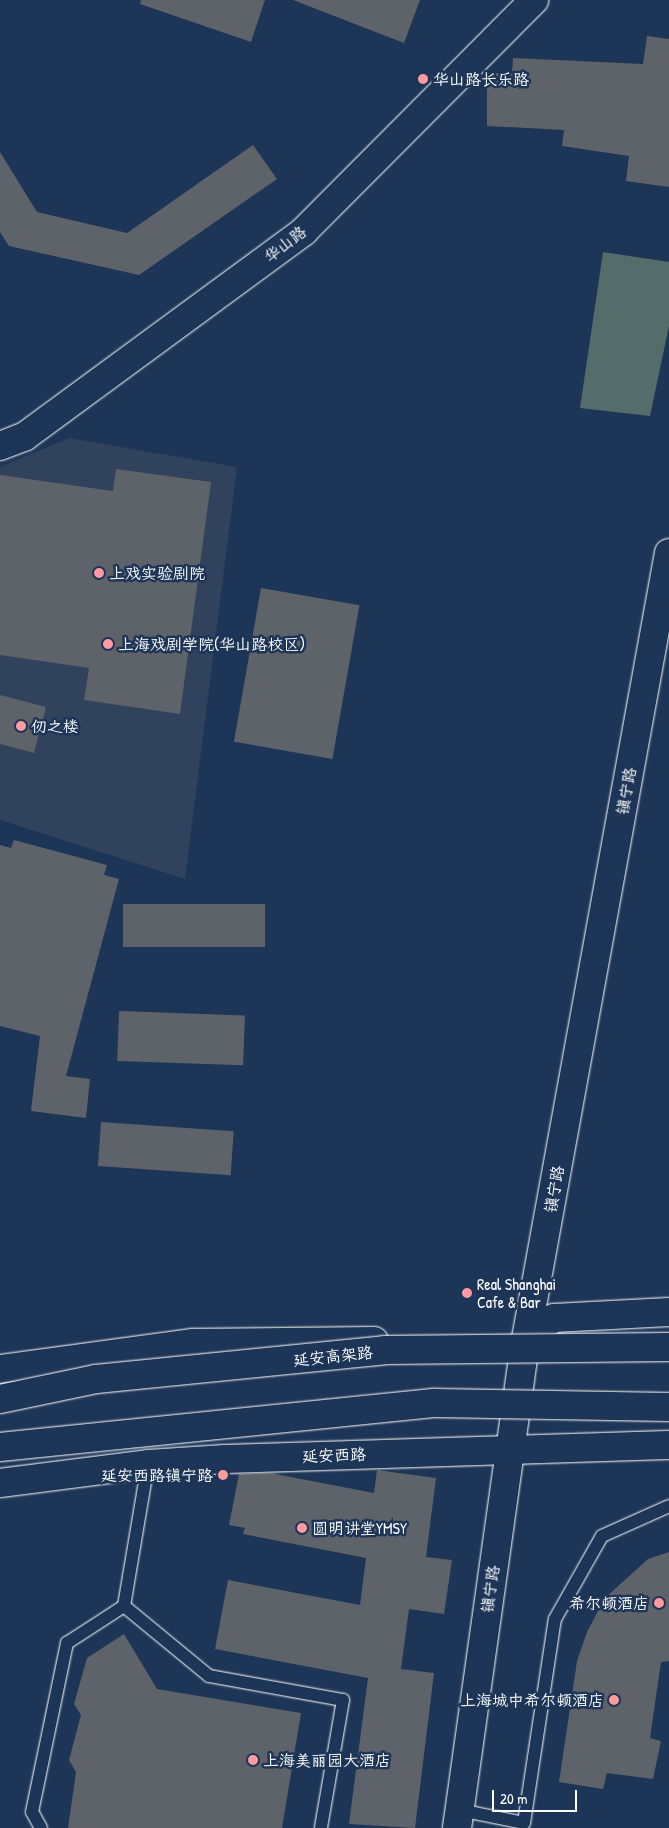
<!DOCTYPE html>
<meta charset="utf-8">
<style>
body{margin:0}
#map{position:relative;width:669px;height:1828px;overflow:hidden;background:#1d3557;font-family:"Patrick Hand","LXGW WenKai TC",sans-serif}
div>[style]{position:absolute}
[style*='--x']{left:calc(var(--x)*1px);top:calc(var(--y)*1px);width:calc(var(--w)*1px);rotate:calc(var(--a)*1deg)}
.built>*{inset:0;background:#30425c}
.green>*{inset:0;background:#546d6a}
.building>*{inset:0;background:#5e6269;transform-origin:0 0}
.roads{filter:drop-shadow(0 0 1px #fff) drop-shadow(0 0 1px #fff)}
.lane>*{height:12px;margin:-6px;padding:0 6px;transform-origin:6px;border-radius:6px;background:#1d3557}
.secondary>*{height:28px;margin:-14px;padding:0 14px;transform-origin:14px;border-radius:14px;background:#1d3557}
.primary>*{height:28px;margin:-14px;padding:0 14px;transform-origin:14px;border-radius:14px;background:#1d3557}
.bridges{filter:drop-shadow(0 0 1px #fff) drop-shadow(0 0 1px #fff)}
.highway-bridge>*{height:28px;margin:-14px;padding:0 14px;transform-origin:14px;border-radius:14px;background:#1d3557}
.dots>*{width:14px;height:14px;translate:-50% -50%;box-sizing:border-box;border:2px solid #1d3557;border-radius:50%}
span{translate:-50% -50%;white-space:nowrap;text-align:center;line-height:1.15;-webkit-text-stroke:5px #1d3557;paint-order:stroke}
.poi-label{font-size:16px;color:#fff}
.left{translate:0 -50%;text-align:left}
.right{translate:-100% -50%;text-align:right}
.street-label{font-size:16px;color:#fff}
.scale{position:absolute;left:492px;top:1790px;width:85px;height:22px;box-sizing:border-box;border:2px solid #fff;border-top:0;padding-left:6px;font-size:15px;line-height:18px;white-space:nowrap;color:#fff;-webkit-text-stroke:4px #1d3557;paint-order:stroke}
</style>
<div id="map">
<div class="built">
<i style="clip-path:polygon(69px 438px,237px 467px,185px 879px,0 820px,0 467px)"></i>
</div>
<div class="green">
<i style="clip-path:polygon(603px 252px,669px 262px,669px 326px,650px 416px,580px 408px)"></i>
</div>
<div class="building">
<i style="clip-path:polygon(141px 0,265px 0,251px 42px,140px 4px)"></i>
<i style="clip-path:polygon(293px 0,420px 0,404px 43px)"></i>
<i style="clip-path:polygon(647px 36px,669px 39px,669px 187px,626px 181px,629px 156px,562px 146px,564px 130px,487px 126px,487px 83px,494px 83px,495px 73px,512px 73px,513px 58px,643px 64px)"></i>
<i style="clip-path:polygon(253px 145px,277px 179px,139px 275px,9px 246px,0 232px,0 152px,37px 212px,127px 233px)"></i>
<i style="clip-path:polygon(116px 469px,211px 482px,180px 714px,84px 700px,89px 668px,0 655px,0 475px,113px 491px)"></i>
<i style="left:261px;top:588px;width:100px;height:156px;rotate:10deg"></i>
<i style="clip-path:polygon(0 695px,46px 707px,34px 753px,0 744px)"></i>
<i style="clip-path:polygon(14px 840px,107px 865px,104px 875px,119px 879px,66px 1076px,90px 1079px,86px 1118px,31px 1111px,40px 1036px,0 1026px,0 845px,11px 848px)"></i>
<i style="left:123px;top:904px;width:142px;height:43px"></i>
<i style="left:119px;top:1011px;width:126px;height:50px;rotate:2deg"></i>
<i style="left:101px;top:1122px;width:133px;height:44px;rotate:4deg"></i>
<i style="clip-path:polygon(377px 1470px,436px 1478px,426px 1557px,452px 1560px,444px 1614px,409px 1609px,401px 1669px,434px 1673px,415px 1828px,349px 1824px,368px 1678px,215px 1649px,228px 1580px,360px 1605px,366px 1558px,243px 1534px,245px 1528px,229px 1525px,239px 1474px,270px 1473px,374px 1493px)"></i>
<i style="clip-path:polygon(669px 1552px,669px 1661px,661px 1662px,650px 1738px,661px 1741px,653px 1779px,607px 1773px,603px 1789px,559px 1782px,577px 1661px,587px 1632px,605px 1598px,648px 1559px)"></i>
<i style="clip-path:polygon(124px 1634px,157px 1689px,301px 1713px,282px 1828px,68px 1828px,76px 1772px,69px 1760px,81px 1715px,74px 1704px,87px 1658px)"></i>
</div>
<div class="roads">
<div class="lane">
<i style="--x:148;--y:1464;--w:144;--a:99.6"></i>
<i style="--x:124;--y:1606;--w:110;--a:39.5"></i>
<i style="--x:209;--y:1676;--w:136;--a:10.2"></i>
<i style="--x:343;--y:1700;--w:130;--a:99.8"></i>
<i style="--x:460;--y:1810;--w:65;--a:11.5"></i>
<i style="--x:524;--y:1823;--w:206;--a:-81.4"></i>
<i style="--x:555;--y:1619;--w:95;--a:-60.5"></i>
<i style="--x:602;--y:1536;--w:73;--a:-24.1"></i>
<i style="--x:41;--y:1828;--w:18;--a:-119"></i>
<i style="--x:32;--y:1812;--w:173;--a:-78.3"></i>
<i style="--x:67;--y:1643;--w:68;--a:-33"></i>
</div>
<div class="secondary">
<i style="--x:0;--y:446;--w:26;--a:-21"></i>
<i style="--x:24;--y:437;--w:348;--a:-36.3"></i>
<i style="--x:304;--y:231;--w:326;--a:-45.1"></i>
<i style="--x:457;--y:1828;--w:494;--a:-82"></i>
<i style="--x:526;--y:1339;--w:799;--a:-79.69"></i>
</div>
<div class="primary">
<i style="--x:526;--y:1339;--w:35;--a:-37"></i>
<i style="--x:554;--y:1318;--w:115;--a:-3"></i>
<i style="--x:0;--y:1369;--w:195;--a:-7.7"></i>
<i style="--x:193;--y:1343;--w:181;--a:-0.6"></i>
<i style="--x:0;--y:1483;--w:149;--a:-7.3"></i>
<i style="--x:148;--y:1464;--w:77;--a:-3.7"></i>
<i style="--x:225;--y:1459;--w:444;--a:-1.8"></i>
</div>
</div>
<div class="bridges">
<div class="highway-bridge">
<i style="--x:0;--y:1399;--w:98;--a:-11.8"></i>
<i style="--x:96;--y:1379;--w:290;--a:-5.7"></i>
<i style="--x:385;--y:1350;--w:284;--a:-0.6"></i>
<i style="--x:0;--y:1447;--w:438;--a:-5.8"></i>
<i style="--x:436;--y:1403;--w:233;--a:1"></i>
</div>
</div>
<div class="dots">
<i style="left:423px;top:79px;background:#ff9aa2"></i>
<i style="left:99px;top:573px;background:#ff9aa2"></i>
<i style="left:108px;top:644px;background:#ff9aa2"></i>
<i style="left:21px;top:726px;background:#ff9aa2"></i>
<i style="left:467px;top:1293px;background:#ff9aa2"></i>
<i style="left:223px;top:1475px;background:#ff9aa2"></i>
<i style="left:302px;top:1528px;background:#ff9aa2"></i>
<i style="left:659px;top:1603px;background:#ff9aa2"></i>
<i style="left:614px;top:1700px;background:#ff9aa2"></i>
<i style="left:253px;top:1760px;background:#ff9aa2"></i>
</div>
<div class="poi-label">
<span class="left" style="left:433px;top:79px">华山路长乐路</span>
<span class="left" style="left:109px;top:573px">上戏实验剧院</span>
<span class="left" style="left:118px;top:644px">上海戏剧学院(华山路校区)</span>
<span class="left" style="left:31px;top:726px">仞之楼</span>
<span class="left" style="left:477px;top:1293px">Real Shanghai<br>Cafe &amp; Bar</span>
<span class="right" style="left:213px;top:1475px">延安西路镇宁路</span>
<span class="left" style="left:312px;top:1528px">圆明讲堂YMSY</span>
<span class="right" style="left:649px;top:1603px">希尔顿酒店</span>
<span class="right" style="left:604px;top:1700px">上海城中希尔顿酒店</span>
<span class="left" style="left:263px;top:1760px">上海美丽园大酒店</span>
</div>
<div class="street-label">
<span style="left:285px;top:244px;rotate:-38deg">华山路</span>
<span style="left:626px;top:791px;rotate:-80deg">镇宁路</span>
<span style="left:554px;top:1189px;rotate:-80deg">镇宁路</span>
<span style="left:333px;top:1356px;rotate:-6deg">延安高架路</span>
<span style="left:334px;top:1455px;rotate:-2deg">延安西路</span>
<span style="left:490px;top:1589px;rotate:-82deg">镇宁路</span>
</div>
<div class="scale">20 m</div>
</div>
